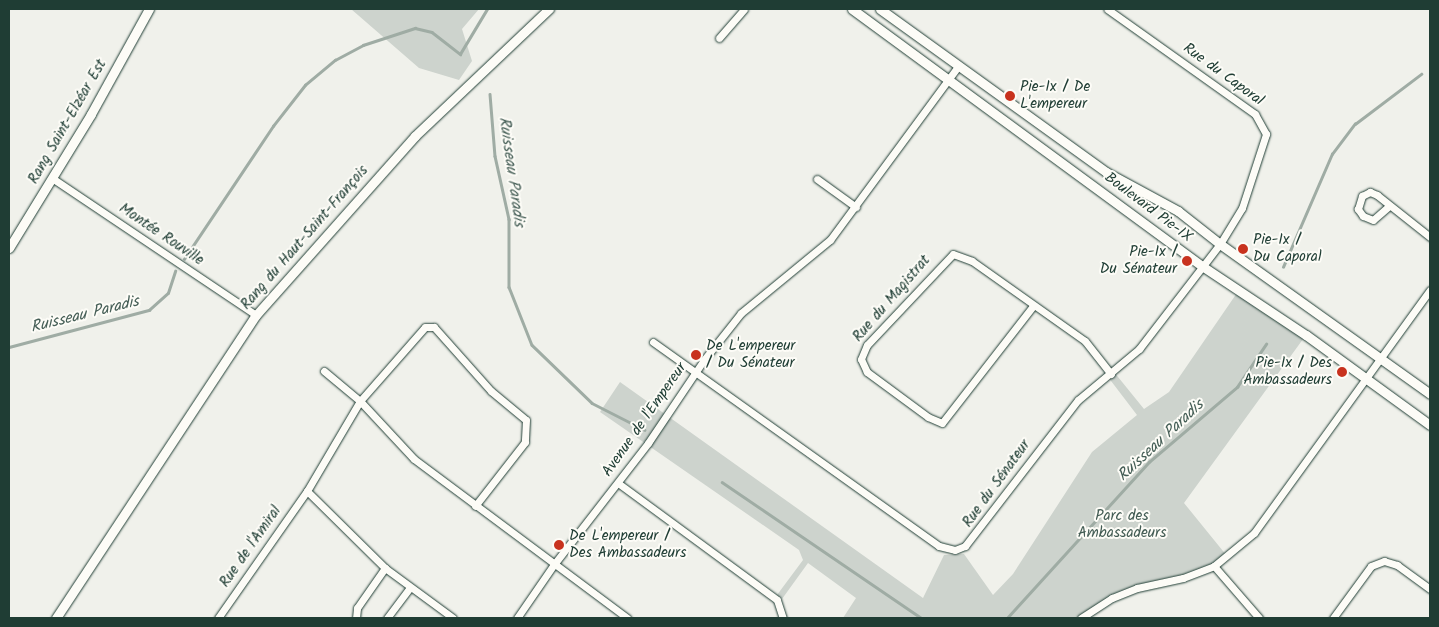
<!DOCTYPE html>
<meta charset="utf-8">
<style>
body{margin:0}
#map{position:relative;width:1439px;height:627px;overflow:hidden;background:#f0f1eb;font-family:Kalam,sans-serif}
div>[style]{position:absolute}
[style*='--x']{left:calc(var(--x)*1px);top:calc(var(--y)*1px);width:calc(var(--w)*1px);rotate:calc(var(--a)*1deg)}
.green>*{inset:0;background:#cdd3cd}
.stream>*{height:2.5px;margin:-1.25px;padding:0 1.25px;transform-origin:1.25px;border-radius:1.25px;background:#9faca4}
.roads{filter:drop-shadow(0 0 1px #1f3d34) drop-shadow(0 0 1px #1f3d34)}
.minor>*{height:7px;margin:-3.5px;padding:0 3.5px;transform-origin:3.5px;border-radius:3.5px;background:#fdfcf7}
.tertiary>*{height:9px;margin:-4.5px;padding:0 4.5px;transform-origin:4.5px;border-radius:4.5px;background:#fdfcf7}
.dots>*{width:14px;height:14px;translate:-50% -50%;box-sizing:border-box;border:2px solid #fdfcf7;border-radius:50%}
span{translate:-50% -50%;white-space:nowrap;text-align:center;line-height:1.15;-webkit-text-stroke:4px #fdfcf7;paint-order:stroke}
.street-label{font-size:15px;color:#1f3d34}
.poi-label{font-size:15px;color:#1f3d34}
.left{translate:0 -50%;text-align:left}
.right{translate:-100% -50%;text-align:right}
.park-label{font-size:15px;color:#425b53}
.water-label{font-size:16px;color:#455e56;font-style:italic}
.frame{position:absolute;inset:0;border:10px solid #1f3d34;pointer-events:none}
</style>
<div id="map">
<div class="green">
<i style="clip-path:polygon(351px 9px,479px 9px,462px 29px,472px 61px,459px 80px,419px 68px)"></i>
<i style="clip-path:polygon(1239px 290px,1306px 335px,1184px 503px,1227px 556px,1214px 566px,1137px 588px,1081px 618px,843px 618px,856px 598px,808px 563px,782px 599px,777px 595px,803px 560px,799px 550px,600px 412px,620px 382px,923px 598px,944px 555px,964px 554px,993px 595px,1013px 574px,1092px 452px,1137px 415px,1108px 377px,1114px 372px,1144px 409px,1169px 392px)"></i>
</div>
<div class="stream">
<i style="--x:490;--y:94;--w:62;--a:85.4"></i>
<i style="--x:495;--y:156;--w:65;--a:77.5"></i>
<i style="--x:509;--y:219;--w:68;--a:90"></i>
<i style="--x:509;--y:287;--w:62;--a:68.4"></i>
<i style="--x:532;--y:345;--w:83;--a:44"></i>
<i style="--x:592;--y:403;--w:59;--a:27"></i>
<i style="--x:184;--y:259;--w:160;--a:-56.2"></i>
<i style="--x:273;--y:126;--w:52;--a:-52"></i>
<i style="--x:305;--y:85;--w:39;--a:-40"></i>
<i style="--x:335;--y:60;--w:32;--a:-28"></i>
<i style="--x:363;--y:45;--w:55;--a:-18.1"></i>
<i style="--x:415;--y:28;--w:17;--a:13"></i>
<i style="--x:432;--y:32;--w:36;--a:38"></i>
<i style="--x:460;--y:54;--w:52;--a:-59"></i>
<i style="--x:1283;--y:267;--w:123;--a:-66.6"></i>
<i style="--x:1332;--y:154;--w:38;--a:-53"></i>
<i style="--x:1355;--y:124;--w:83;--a:-37.1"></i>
<i style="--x:9;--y:347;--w:145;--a:-14.8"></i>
<i style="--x:149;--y:310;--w:25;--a:-42"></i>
<i style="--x:168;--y:293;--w:23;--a:-72"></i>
<i style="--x:722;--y:482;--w:241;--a:34.3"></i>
<i style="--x:1007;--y:618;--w:211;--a:-47.7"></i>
<i style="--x:1149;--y:462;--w:116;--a:-40.4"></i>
<i style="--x:1237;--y:387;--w:52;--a:-56"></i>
</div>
<div class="roads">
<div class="minor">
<i style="--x:719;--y:38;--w:38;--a:-49"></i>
<i style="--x:52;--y:178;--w:246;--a:33.9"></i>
<i style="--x:817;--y:179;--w:48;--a:35.7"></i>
<i style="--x:1389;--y:206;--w:21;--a:139"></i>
<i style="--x:1373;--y:220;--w:11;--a:-158"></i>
<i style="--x:1363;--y:216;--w:9;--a:-126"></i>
<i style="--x:1358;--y:209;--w:14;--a:-73"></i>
<i style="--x:1362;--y:196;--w:9;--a:-27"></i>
<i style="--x:1370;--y:192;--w:8;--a:23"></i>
<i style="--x:1377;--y:195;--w:68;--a:38.4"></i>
<i style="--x:1033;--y:306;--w:148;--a:127.9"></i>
<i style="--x:942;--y:423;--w:15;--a:-157"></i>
<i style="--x:928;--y:417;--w:76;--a:-143.6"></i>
<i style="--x:867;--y:372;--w:14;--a:-115"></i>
<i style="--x:861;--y:359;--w:15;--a:-67"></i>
<i style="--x:867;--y:345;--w:125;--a:-46.6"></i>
<i style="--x:953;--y:254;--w:20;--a:20"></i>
<i style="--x:972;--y:261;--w:138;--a:35.3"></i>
<i style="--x:1085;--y:341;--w:42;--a:51.8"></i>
<i style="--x:653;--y:342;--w:351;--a:35.5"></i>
<i style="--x:939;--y:546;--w:16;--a:14"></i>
<i style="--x:955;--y:550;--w:11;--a:-22"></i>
<i style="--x:965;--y:546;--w:185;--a:-52.3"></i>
<i style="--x:1078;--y:400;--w:80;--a:-39.9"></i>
<i style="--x:1139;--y:349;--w:133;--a:-52.4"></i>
<i style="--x:1220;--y:244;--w:42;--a:-58.6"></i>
<i style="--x:1242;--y:208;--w:78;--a:-72"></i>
<i style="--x:1266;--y:134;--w:23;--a:-119"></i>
<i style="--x:1255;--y:114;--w:181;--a:-144.6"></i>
<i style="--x:324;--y:371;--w:47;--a:39.8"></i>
<i style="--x:360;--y:401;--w:79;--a:47"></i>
<i style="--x:414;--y:459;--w:266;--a:36.7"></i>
<i style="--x:618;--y:483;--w:197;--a:36.3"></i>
<i style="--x:777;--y:600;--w:19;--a:72"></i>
<i style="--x:307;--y:491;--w:110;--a:44.6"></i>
<i style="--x:385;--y:568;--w:84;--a:36.3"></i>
<i style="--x:1214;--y:566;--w:69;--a:49.1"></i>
<i style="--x:218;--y:618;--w:155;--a:-55"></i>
<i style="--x:307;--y:491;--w:104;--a:-59.5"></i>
<i style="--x:360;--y:401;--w:98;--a:-48.7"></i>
<i style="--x:425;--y:327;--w:9;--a:0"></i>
<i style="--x:434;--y:327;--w:86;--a:48.3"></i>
<i style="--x:491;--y:391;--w:45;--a:39.6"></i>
<i style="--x:526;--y:420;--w:22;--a:93"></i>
<i style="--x:525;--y:442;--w:81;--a:128"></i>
<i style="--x:356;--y:618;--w:10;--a:-84"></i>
<i style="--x:357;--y:608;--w:49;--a:-55"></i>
<i style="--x:387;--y:618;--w:38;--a:-53"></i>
<i style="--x:517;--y:618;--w:67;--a:-55.4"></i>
<i style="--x:555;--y:563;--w:152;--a:-52.2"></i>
<i style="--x:648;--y:443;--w:99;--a:-56.1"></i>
<i style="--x:703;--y:361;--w:61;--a:-51.6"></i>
<i style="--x:741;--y:313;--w:115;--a:-39.4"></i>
<i style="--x:830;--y:240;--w:217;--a:-53.6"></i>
<i style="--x:1081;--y:618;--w:37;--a:-33"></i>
<i style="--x:1112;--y:598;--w:27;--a:-22"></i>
<i style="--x:1137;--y:588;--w:47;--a:-12.3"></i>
<i style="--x:1183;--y:578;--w:33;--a:-21"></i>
<i style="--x:1214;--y:566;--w:52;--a:-39.5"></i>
<i style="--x:1254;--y:533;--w:300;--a:-54.1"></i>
<i style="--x:1333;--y:618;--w:64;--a:-53.8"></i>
<i style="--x:1371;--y:566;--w:14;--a:-21"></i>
<i style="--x:1384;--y:561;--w:14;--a:17"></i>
<i style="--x:1397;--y:565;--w:41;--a:36"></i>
</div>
<div class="tertiary">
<i style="--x:852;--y:9;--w:434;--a:36.3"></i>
<i style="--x:1202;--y:266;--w:125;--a:33.6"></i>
<i style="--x:1306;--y:335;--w:153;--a:36"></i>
<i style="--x:880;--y:9;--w:279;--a:35.8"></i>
<i style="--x:1106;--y:172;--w:82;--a:28.4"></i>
<i style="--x:1178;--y:211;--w:53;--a:38.2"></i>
<i style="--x:1220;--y:244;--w:258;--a:35.5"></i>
<i style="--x:9;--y:248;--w:157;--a:-58.5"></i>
<i style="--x:91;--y:114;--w:120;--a:-61.1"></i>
<i style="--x:56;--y:618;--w:363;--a:-56.6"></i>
<i style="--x:256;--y:315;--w:239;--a:-48.4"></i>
<i style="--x:415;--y:136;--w:185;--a:-43.5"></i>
</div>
</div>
<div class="dots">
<i style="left:1010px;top:96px;background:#c8321e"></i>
<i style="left:1243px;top:249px;background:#c8321e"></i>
<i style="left:1187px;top:261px;background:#c8321e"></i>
<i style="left:696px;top:355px;background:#c8321e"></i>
<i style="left:1342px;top:372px;background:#c8321e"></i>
<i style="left:559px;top:545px;background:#c8321e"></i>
</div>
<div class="street-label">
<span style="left:1223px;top:75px;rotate:36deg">Rue du Caporal</span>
<span style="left:68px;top:122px;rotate:-60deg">Rang Saint-Elzéar Est</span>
<span style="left:1148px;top:208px;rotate:37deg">Boulevard Pie-IX</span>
<span style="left:161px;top:235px;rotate:34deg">Montée Rouville</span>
<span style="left:305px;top:238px;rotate:-49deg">Rang du Haut-Saint-François</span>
<span style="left:892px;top:299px;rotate:-49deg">Rue du Magistrat</span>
<span style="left:645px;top:420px;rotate:-55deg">Avenue de l'Empereur</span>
<span style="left:997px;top:484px;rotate:-54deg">Rue du Sénateur</span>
<span style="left:251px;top:547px;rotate:-55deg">Rue de l'Amiral</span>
</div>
<div class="poi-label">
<span class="left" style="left:1020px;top:96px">Pie-Ix / De<br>L'empereur</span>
<span class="left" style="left:1253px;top:249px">Pie-Ix /<br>Du Caporal</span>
<span class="right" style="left:1177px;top:261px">Pie-Ix /<br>Du Sénateur</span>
<span class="left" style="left:706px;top:355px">De L'empereur<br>/ Du Sénateur</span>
<span class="right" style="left:1332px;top:372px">Pie-Ix / Des<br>Ambassadeurs</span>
<span class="left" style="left:569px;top:545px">De L'empereur /<br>Des Ambassadeurs</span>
</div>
<div class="park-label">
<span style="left:1122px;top:525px">Parc des<br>Ambassadeurs</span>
</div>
<div class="water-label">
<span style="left:511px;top:172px;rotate:82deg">Ruisseau Paradis</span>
<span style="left:85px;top:315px;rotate:-14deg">Ruisseau Paradis</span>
<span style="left:1161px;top:441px;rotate:-43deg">Ruisseau Paradis</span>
</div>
<div class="frame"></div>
</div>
